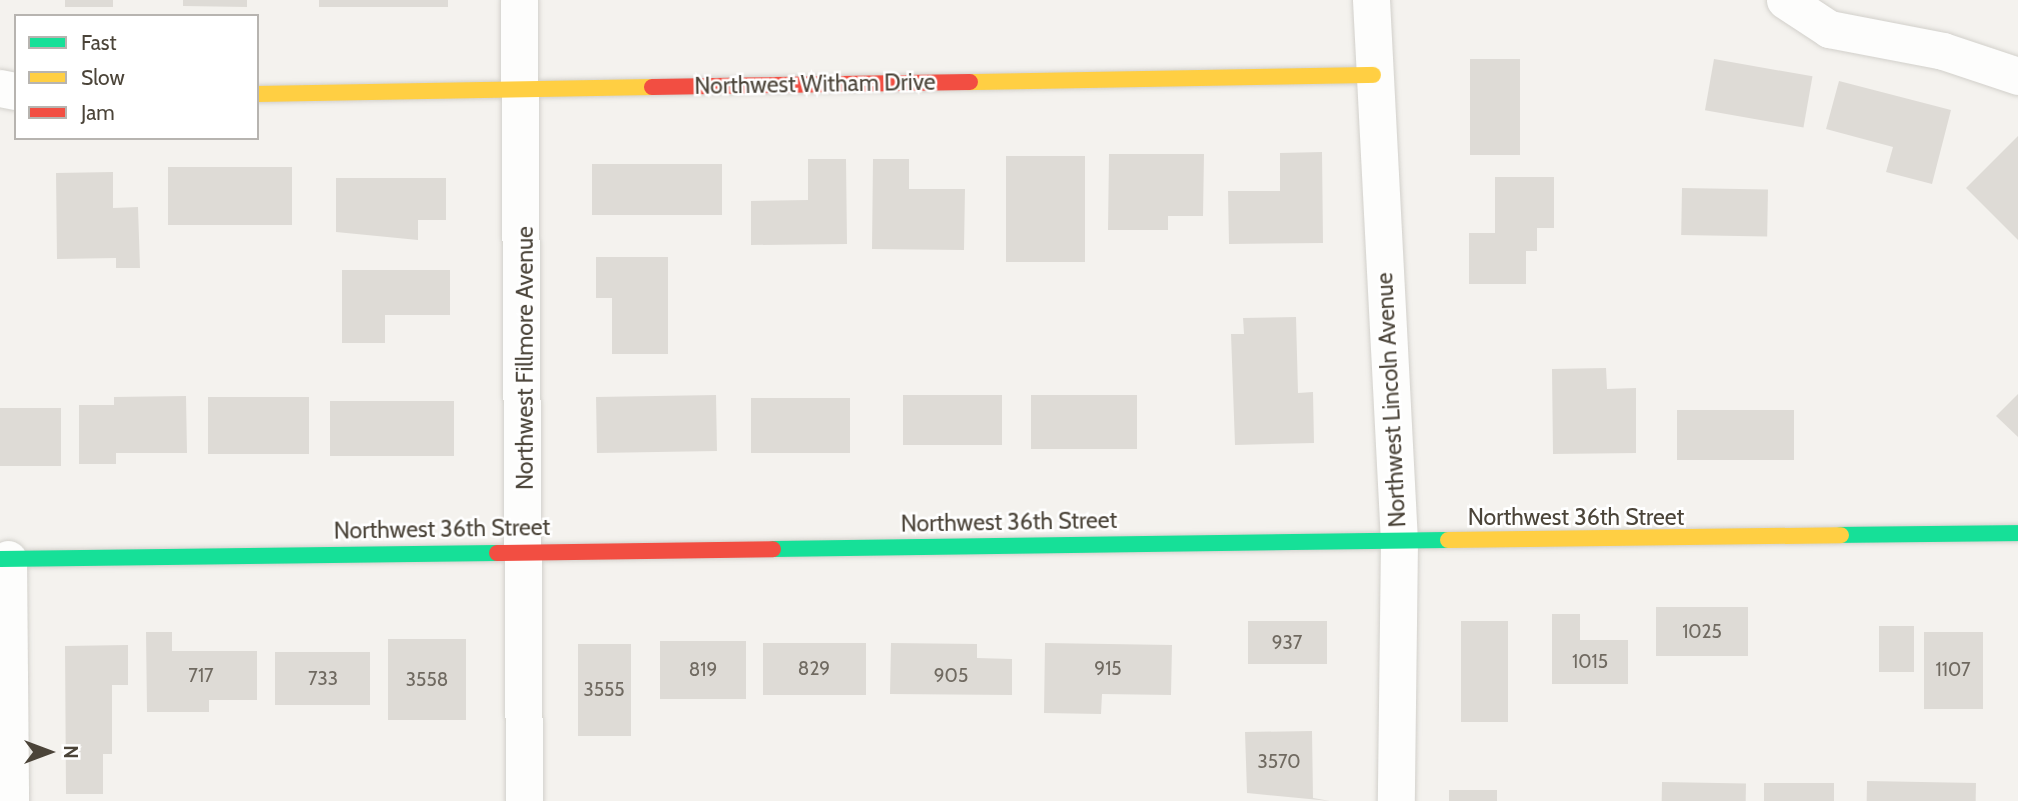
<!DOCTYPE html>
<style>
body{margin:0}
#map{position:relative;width:2018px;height:801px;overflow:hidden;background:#f4f2ee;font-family:Cabin,sans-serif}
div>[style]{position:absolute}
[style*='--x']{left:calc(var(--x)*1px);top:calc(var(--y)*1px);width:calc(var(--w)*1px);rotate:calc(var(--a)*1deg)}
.building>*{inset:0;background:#dedbd6;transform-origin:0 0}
.roads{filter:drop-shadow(0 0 2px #d2d0cb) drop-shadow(0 0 2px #d2d0cb)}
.street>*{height:37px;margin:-18.5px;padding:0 18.5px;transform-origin:18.5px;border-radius:18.5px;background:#fdfdfc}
.fast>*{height:16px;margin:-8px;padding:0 8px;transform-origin:8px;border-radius:8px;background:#16e098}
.slow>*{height:16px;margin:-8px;padding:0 8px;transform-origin:8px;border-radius:8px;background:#ffcf43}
.jam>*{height:16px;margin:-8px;padding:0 8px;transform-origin:8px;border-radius:8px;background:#f24e42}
span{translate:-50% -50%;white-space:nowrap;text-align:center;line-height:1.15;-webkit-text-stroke:5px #fff;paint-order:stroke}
.number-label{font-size:19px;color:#706a61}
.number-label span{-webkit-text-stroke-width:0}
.street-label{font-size:23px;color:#4b4439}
.legend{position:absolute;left:14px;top:14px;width:245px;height:126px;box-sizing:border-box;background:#fff;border:2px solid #b7b4b0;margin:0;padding:9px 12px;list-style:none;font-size:21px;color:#4b4439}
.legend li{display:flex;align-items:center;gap:14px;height:35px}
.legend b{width:35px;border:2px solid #b7b4b0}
.north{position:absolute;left:14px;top:717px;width:70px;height:70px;-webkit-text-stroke:5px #fff;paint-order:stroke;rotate:90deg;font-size:19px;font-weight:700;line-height:28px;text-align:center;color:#4b4439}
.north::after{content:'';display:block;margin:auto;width:24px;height:32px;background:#4b4439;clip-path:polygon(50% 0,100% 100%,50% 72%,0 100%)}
</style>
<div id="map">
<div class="building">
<i style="left:65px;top:0;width:48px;height:7px"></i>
<i style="clip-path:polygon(183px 0,247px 0,247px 7px,183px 6px)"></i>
<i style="left:319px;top:0;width:129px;height:7px"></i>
<i style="left:1470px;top:59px;width:50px;height:96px"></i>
<i style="left:1714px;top:59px;width:100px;height:52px;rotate:10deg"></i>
<i style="clip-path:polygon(1839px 81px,1951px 110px,1932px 184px,1886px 172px,1893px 147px,1826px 129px)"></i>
<i style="clip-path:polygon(2018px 136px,2018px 240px,1966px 188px)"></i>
<i style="clip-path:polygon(1322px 152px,1323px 243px,1229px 244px,1228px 191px,1280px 191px,1280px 153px)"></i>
<i style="clip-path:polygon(1109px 154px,1204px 154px,1203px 216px,1168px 216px,1168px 230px,1108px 230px)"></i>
<i style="left:1006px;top:156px;width:79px;height:106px"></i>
<i style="clip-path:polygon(808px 159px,846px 159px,847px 244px,751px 245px,751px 201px,808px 200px)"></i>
<i style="clip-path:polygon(873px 159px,909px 159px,909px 189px,965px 189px,964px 250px,872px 249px)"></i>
<i style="left:592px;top:164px;width:130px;height:51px"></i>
<i style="left:168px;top:167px;width:124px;height:58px"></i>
<i style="clip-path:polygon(113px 172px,113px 208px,138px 207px,140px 268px,116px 268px,116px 258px,57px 259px,56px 173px)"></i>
<i style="clip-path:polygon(1495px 177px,1554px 177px,1554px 228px,1537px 228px,1537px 251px,1526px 251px,1526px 284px,1469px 284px,1469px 233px,1495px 233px)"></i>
<i style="clip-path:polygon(336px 178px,446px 178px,446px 220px,418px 220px,418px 240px,336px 232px)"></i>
<i style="left:1682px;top:188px;width:86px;height:47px;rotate:1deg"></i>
<i style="clip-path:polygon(596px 257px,668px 257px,668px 354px,612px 354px,612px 298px,596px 298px)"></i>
<i style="clip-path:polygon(342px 270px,450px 270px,450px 315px,385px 315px,385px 343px,342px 343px)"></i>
<i style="clip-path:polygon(1296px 317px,1298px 393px,1313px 392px,1314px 443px,1235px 445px,1231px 334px,1244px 334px,1243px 318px)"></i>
<i style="clip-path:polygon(1606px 368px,1607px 389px,1636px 388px,1636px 453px,1553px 454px,1552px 369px)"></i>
<i style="clip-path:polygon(2018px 394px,2018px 437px,1996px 416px)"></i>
<i style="left:716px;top:395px;width:56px;height:120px;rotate:89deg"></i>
<i style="left:903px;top:395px;width:99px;height:50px"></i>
<i style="left:1031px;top:395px;width:106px;height:54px"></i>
<i style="clip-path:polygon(186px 396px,187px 453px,116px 453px,116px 464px,79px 464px,79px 405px,114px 405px,114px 397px)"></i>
<i style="left:208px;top:397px;width:101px;height:57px"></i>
<i style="left:850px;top:398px;width:55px;height:99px;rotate:90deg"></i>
<i style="left:330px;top:401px;width:124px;height:55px"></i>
<i style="left:0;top:408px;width:61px;height:58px"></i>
<i style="left:1677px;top:410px;width:117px;height:50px"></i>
<i style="left:1656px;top:607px;width:92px;height:49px"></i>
<i style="clip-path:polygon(1552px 614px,1580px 614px,1580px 640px,1628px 640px,1628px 684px,1552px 684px)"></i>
<i style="left:1248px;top:621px;width:79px;height:43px"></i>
<i style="left:1461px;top:621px;width:47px;height:101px"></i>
<i style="left:1879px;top:626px;width:35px;height:46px"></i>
<i style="clip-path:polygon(146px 632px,172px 632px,172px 651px,257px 651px,257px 700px,209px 700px,209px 712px,147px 712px)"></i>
<i style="left:1924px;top:632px;width:59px;height:77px"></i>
<i style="left:388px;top:639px;width:78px;height:81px"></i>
<i style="left:660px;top:641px;width:86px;height:58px"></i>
<i style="left:763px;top:643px;width:103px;height:52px"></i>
<i style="clip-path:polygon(891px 643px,977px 644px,977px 658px,1012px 659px,1012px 695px,890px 694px)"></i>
<i style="clip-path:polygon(1045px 643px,1172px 645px,1171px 695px,1102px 694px,1101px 714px,1044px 713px)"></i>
<i style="left:578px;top:644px;width:53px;height:92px"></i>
<i style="clip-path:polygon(128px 645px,128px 685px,112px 685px,112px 754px,103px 754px,103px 794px,66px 794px,65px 646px)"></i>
<i style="left:275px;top:652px;width:95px;height:53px"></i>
<i style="clip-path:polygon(1312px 731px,1313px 798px,1330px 801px,1247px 793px,1245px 732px)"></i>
<i style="left:1867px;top:781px;width:109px;height:20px;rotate:1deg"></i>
<i style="left:1662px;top:782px;width:84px;height:19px;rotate:1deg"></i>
<i style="left:1764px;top:783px;width:70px;height:18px"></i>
<i style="left:1449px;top:790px;width:48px;height:11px"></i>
</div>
<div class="roads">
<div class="street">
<i style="--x:519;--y:0;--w:801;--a:89.64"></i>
<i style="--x:1371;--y:0;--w:542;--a:87.04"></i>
<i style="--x:1399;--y:541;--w:260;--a:90.7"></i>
<i style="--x:1785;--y:0;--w:53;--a:33.4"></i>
<i style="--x:1829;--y:29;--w:116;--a:10.9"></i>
<i style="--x:1943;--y:51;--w:79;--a:18.4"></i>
<i style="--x:0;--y:88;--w:16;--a:11"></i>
<i style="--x:8;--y:559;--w:242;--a:89.5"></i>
</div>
<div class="fast">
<i style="--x:1841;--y:535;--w:177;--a:-0.6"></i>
<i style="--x:773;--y:549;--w:675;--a:-0.76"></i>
<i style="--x:0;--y:559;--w:497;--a:-0.7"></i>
</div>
<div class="slow">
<i style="--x:970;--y:82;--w:403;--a:-1"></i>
<i style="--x:257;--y:94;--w:395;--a:-1"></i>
<i style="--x:1448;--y:540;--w:393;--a:-0.7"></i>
</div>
<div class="jam">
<i style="--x:652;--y:87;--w:318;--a:-0.9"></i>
<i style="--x:497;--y:553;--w:276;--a:-0.8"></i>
</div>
</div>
<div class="number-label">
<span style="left:1702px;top:632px">1025</span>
<span style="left:1287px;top:643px">937</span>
<span style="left:1590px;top:662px">1015</span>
<span style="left:814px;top:669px">829</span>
<span style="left:1108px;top:669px">915</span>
<span style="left:703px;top:670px">819</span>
<span style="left:1953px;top:670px">1107</span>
<span style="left:201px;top:676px">717</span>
<span style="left:951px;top:676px">905</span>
<span style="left:323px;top:679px">733</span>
<span style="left:427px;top:680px">3558</span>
<span style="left:604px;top:690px">3555</span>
<span style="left:1279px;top:762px">3570</span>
</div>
<div class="street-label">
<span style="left:815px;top:84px;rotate:-1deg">Northwest Witham Drive</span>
<span style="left:525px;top:358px;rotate:-90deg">Northwest Fillmore Avenue</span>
<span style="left:1391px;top:400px;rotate:-93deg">Northwest Lincoln Avenue</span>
<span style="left:1576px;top:517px">Northwest 36th Street</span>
<span style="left:1009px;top:522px;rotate:-1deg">Northwest 36th Street</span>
<span style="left:442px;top:529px;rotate:-1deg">Northwest 36th Street</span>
</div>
<ul class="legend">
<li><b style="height:9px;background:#16e098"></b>Fast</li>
<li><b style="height:9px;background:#ffcf43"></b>Slow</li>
<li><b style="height:9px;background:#f24e42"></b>Jam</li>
</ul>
<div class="north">N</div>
</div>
